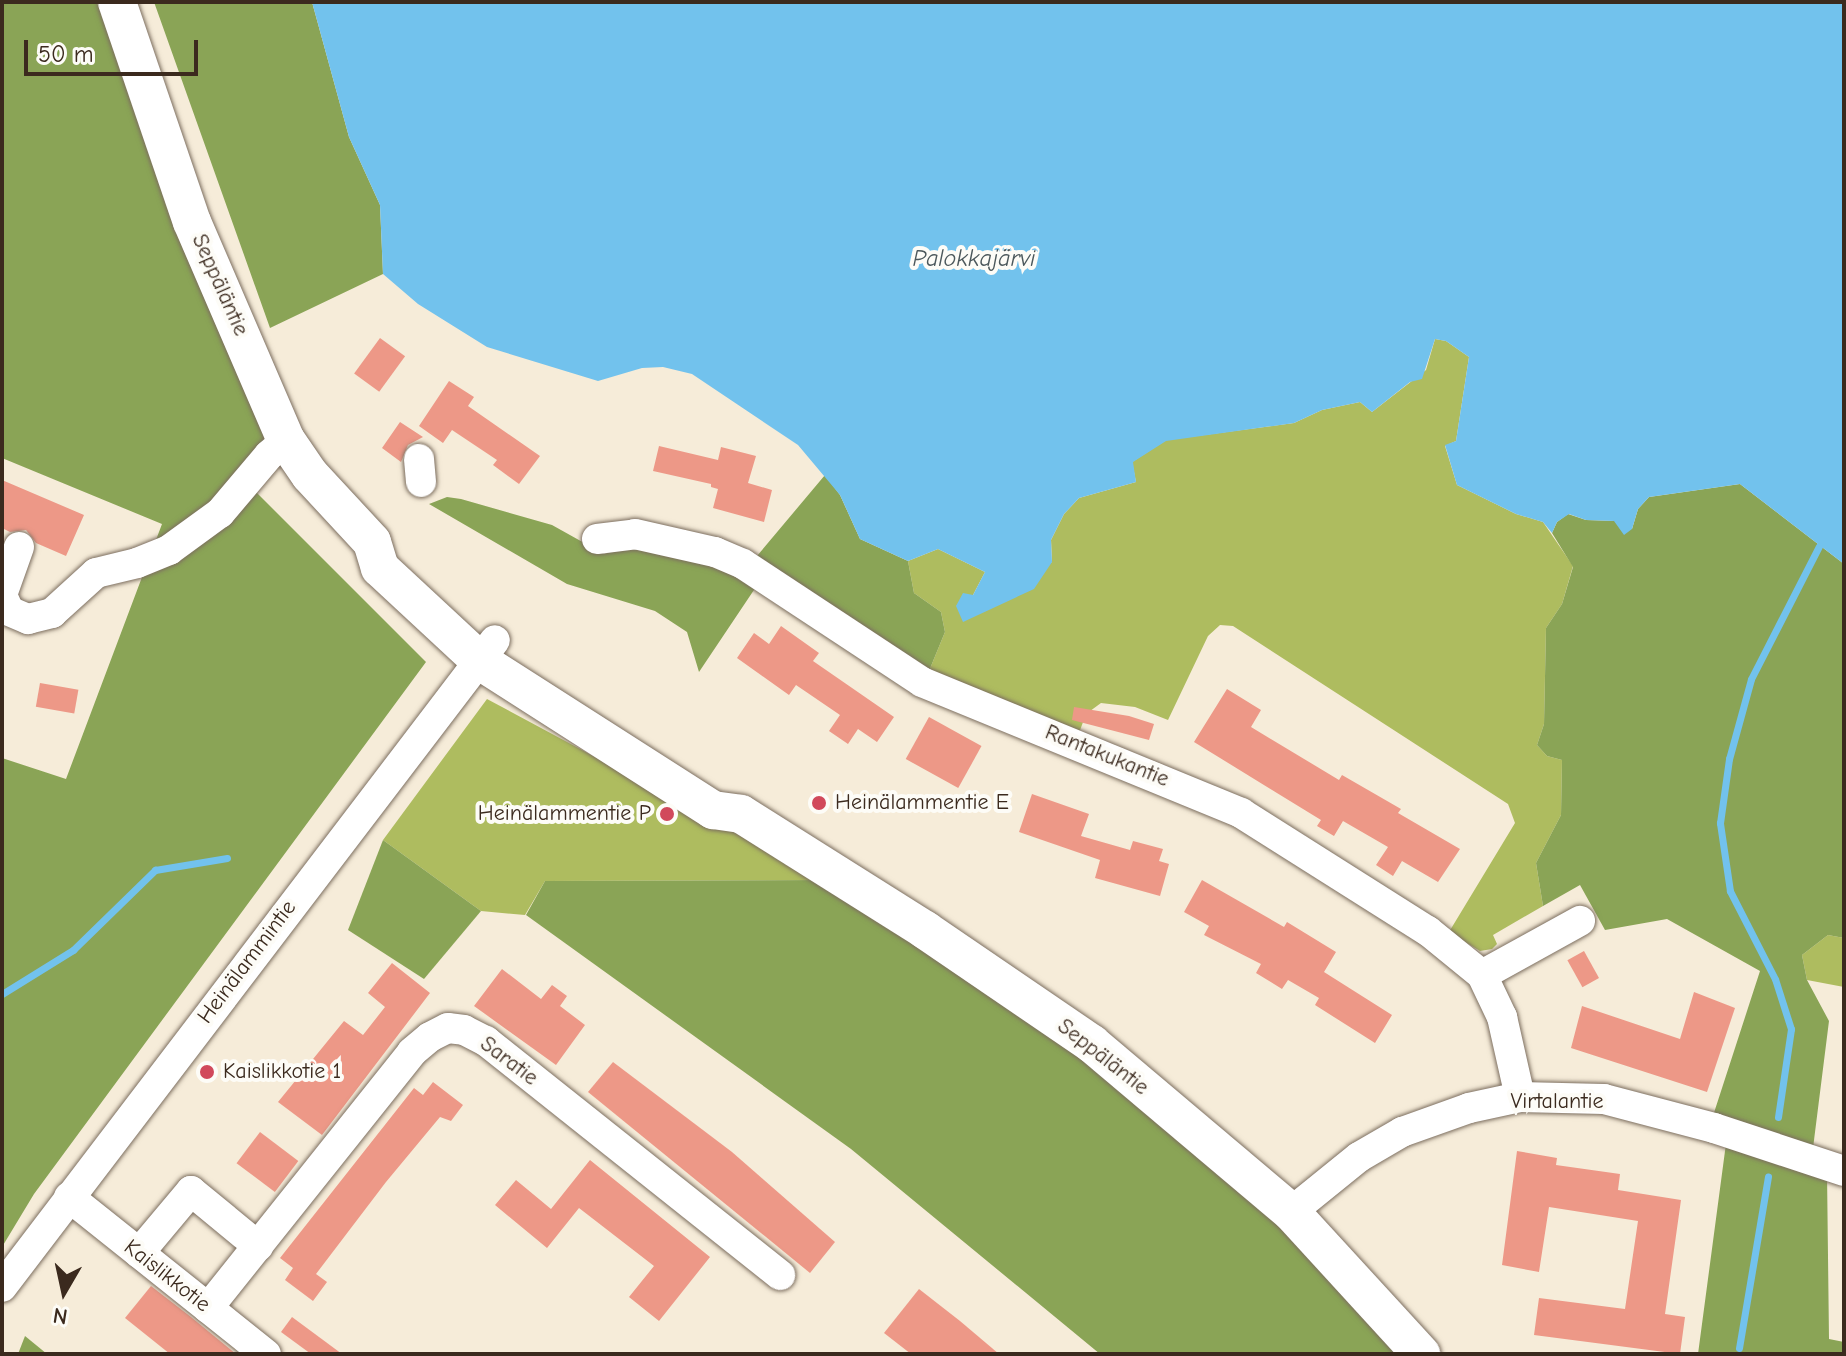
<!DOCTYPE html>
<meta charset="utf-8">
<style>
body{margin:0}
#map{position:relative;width:1846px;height:1356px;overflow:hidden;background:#f6ecd9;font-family:"Comic Neue",sans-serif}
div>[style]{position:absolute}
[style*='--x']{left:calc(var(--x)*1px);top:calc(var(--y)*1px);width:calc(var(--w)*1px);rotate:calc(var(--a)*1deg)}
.green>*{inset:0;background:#aebc5f}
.forest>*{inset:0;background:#8aa456}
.water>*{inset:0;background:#72c2ed}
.stream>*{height:7px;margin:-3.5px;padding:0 3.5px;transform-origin:3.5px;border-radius:3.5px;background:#72c2ed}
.building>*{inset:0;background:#ed9887;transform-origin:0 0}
.roads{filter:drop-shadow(0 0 2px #7c6e5f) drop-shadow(0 0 2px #7c6e5f)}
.minor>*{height:30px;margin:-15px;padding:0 15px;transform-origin:15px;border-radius:15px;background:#fff}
.major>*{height:38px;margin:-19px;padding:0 19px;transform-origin:19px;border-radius:19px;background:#fff}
.dots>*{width:22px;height:22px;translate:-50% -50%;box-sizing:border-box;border:4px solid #fdfcf7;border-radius:50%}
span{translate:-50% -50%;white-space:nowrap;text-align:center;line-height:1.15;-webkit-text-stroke:8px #fdfcf7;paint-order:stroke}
.street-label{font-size:22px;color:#3b2a1e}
.poi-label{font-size:22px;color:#3b2a1e}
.left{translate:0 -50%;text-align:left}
.right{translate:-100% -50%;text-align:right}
.water-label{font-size:24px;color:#4c585c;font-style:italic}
.frame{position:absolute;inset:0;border:4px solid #3b2a1e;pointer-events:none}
.north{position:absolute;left:24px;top:1252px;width:80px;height:80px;-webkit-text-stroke:6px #fdfcf7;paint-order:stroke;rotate:189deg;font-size:22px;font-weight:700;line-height:32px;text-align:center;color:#3b2a1e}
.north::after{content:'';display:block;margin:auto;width:28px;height:36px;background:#3b2a1e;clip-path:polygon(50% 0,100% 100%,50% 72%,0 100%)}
.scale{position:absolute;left:24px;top:40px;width:174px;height:36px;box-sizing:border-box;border:4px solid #3b2a1e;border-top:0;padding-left:10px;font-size:24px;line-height:28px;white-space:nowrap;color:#3b2a1e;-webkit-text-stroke:6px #fdfcf7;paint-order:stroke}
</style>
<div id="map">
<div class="green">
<i style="clip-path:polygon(1435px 339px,1446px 341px,1469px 357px,1456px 441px,1445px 446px,1457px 485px,1516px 514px,1543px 522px,1573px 566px,1562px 604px,1546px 628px,1544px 724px,1537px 745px,1547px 756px,1562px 760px,1561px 815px,1536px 863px,1543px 906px,1493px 935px,1497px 944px,1492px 949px,1480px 951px,1449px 932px,1515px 823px,1508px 804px,1233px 626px,1220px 625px,1208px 636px,1168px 720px,1135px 707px,1101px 703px,1086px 714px,1079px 733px,929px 671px,945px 632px,941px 612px,914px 593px,908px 561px,938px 549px,985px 572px,973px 595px,956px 606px,1052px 562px,1051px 540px,1064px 514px,1079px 498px,1136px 482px,1132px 462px,1166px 440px,1294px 423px,1322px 410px,1360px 402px,1372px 412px,1426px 370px)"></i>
<i style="clip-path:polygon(487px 699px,824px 880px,545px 881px,525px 915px,481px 911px,383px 840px)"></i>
<i style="clip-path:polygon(1828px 935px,1844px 938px,1844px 987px,1807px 980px,1802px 955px)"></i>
</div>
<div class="forest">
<i style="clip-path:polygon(2px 2px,103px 2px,275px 438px,241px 477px,426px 662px,34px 1194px,2px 1247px,2px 758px,66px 779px,162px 524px,2px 458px)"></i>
<i style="clip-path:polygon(154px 2px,312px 2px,349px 137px,380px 205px,383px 274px,270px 328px)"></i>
<i style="clip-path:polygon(825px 475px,840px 495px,860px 539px,908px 561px,914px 593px,941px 612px,945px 632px,929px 671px,768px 569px,699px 672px,687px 632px,655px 611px,567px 584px,429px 504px,447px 497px,461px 499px,552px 525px,604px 554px,646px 541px,757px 556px)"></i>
<i style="clip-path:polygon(1740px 484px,1844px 564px,1844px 938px,1828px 935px,1802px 955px,1807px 980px,1829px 1021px,1812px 1156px,1711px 1122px,1760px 971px,1667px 919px,1605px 930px,1580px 885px,1543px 906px,1536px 863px,1561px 815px,1562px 760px,1547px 756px,1537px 745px,1544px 724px,1546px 628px,1562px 604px,1573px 567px,1552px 533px,1557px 522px,1568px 514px,1586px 520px,1615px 521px,1632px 529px,1638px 509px,1649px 497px)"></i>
<i style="clip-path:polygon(383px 840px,481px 911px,424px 979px,348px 930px)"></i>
<i style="clip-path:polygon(824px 880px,1195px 1139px,1402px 1354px,1100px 1354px,851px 1149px,526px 915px,545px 881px)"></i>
<i style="clip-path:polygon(1727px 1136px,1827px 1172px,1829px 1339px,1844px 1342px,1844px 1354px,1698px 1354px)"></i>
<i style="clip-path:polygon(25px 1336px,47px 1354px,18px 1354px)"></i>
</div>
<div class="water">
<i style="clip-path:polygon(312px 2px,1844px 2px,1844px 564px,1740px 484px,1649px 497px,1638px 509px,1632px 529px,1624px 535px,1614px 521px,1586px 520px,1569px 514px,1557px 522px,1552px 533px,1543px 522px,1516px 514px,1457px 485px,1445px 445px,1456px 441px,1469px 357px,1446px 341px,1435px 339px,1422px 379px,1410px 382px,1372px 412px,1360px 402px,1322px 410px,1294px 423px,1166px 441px,1133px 462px,1136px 482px,1079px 498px,1064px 514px,1051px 540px,1052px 562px,1034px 589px,963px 622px,956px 606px,963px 593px,973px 595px,985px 572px,938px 549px,908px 561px,860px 539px,840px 495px,798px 445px,692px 374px,663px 367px,642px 368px,598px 381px,487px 347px,418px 304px,383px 274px,380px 205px,349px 137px)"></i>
</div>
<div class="stream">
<i style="--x:2;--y:994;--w:84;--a:-31.8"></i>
<i style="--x:73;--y:950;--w:115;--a:-44.3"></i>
<i style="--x:155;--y:870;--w:73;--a:-9.5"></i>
<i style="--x:1778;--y:1117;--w:89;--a:-81.6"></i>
<i style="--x:1791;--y:1029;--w:52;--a:-107.7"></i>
<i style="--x:1775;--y:979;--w:99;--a:-117.1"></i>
<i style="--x:1730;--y:891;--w:69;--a:-98.4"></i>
<i style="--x:1720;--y:823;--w:65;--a:-82"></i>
<i style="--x:1729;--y:759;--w:83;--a:-74.6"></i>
<i style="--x:1751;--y:679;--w:149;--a:-62.9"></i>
<i style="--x:1739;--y:1348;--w:174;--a:-80.4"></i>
</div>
<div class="building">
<i style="left:380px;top:338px;width:31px;height:44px;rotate:36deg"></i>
<i style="clip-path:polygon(449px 381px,474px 397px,468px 406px,540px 456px,519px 484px,493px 465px,497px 460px,452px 430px,443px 443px,419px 426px)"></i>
<i style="clip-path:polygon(400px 422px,423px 437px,408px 445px,401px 462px,382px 448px)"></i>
<i style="clip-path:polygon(659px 446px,718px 460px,721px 447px,756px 456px,748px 483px,772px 490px,764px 522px,713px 508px,718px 489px,711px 487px,711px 484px,653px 471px)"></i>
<i style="clip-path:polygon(2px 480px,84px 515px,66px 556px,36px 543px,26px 530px,10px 532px,2px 528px)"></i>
<i style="clip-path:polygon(781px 626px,819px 653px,813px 661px,894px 717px,877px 742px,858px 729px,848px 744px,829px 731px,840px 715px,796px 685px,789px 695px,737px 658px,754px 633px,769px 644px)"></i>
<i style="left:40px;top:683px;width:39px;height:24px;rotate:10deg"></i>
<i style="clip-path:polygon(1227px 689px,1261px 710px,1251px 727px,1339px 780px,1342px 775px,1401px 809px,1398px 813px,1460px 849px,1438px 882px,1402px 861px,1393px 876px,1376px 865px,1388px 847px,1343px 821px,1334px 836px,1317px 826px,1321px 820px,1194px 742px)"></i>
<i style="clip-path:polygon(1074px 707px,1129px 716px,1154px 724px,1149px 740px,1072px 720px)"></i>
<i style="left:929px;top:717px;width:60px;height:48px;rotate:29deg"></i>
<i style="clip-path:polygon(1032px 794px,1089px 814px,1081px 836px,1130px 850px,1133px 841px,1163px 849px,1159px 861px,1169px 864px,1160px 896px,1095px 878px,1100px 860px,1019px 832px)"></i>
<i style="clip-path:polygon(1202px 880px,1284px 927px,1287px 922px,1336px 952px,1324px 972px,1392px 1015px,1375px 1043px,1315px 1005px,1319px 998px,1288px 980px,1282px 989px,1256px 973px,1261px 964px,1204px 935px,1209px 926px,1184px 912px)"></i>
<i style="left:1584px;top:951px;width:31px;height:19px;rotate:61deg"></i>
<i style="clip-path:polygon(392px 963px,430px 993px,322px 1135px,278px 1102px,344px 1021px,363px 1035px,385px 1007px,368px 993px)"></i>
<i style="clip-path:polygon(502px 969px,541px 999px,552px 985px,567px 996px,560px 1006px,585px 1025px,556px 1065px,474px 1006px)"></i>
<i style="clip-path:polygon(1694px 992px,1735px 1008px,1707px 1092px,1571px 1048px,1582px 1006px,1680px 1039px)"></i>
<i style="clip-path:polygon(613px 1062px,732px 1152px,835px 1242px,810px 1273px,588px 1092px)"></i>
<i style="clip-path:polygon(433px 1082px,463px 1105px,451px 1121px,440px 1117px,386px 1182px,316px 1274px,327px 1282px,313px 1301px,285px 1280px,293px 1268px,280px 1258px,414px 1088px,423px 1095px)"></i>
<i style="left:260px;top:1132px;width:48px;height:39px;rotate:37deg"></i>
<i style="clip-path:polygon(1517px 1151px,1557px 1158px,1556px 1165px,1620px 1174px,1618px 1190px,1681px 1200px,1665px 1314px,1685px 1317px,1680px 1354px,1534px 1335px,1539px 1298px,1625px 1309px,1638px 1221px,1549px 1207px,1539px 1272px,1502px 1265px)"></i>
<i style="clip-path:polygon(590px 1160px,710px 1257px,659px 1321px,629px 1297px,654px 1266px,579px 1208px,547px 1248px,495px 1205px,516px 1180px,551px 1209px)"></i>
<i style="clip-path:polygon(151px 1286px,191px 1317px,236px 1354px,170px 1354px,125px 1318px)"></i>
<i style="clip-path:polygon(919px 1289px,960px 1321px,999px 1354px,911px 1354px,884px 1333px)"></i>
<i style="clip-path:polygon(292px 1317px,342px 1354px,311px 1354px,281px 1332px)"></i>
</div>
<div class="roads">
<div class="minor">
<i style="--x:419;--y:459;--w:23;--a:85"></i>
<i style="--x:597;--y:539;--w:38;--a:-7"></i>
<i style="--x:635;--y:534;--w:82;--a:12.7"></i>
<i style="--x:715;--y:552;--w:30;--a:23"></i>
<i style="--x:743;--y:564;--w:214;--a:33.4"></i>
<i style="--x:922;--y:682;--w:345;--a:22.3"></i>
<i style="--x:1241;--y:813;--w:221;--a:32.3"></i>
<i style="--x:1428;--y:931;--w:70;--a:39.2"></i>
<i style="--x:1482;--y:975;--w:47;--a:64.5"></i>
<i style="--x:1502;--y:1017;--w:82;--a:77.3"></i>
<i style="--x:19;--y:547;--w:51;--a:109.5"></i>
<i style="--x:2;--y:595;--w:17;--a:66"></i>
<i style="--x:9;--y:611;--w:21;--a:23"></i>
<i style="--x:28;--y:619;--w:25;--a:-14"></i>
<i style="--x:52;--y:613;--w:59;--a:-42.3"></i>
<i style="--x:96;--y:573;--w:42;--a:-13.7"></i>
<i style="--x:137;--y:563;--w:35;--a:-22"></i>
<i style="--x:169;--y:550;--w:63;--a:-36"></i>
<i style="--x:220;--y:513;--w:76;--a:-49.8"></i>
<i style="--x:269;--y:455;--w:23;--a:-41"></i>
<i style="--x:1482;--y:975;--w:112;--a:-28.9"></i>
<i style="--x:69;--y:1197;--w:252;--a:38.6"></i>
<i style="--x:1291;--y:1212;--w:87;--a:-39"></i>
<i style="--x:1359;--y:1157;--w:50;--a:-30.2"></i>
<i style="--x:1402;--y:1132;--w:71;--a:-19.7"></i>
<i style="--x:1469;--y:1108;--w:52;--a:-12.2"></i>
<i style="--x:1520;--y:1097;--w:84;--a:1.4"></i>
<i style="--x:1604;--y:1099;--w:114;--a:14.8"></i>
<i style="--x:1714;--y:1128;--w:137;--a:18.3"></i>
<i style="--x:139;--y:1253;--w:81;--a:-50"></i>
<i style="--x:191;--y:1191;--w:87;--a:39.4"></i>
<i style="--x:2;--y:1287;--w:813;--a:-52.69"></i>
<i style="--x:208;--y:1308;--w:327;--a:-51.4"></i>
<i style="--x:412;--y:1052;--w:23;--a:-40"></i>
<i style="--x:430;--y:1037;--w:20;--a:-27"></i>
<i style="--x:448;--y:1028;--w:16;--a:7"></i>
<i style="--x:464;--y:1030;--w:25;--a:27"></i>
<i style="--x:486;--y:1041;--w:376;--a:38.5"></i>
</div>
<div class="major">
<i style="--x:117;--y:2;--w:232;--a:71.2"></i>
<i style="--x:192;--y:222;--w:237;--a:66.7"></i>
<i style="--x:286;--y:440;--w:42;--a:55.6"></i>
<i style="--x:310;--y:475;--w:91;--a:47.2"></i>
<i style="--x:372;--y:542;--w:27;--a:73"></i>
<i style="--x:380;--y:568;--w:137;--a:42.9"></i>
<i style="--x:480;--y:661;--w:277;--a:32.6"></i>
<i style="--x:713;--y:810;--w:28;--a:8"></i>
<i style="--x:741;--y:814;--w:218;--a:32.2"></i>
<i style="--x:925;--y:930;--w:202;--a:34.3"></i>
<i style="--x:1092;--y:1044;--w:260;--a:40.2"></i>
<i style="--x:1291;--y:1212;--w:193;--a:47.5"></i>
</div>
</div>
<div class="dots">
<i style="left:819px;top:803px;background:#d1495b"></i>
<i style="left:667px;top:814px;background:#d1495b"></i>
<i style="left:207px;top:1072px;background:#d1495b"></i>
</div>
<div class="street-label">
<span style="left:220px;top:285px;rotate:66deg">Seppäläntie</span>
<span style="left:1107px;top:756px;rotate:22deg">Rantakukantie</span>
<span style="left:247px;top:962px;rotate:-53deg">Heinälammintie</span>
<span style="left:1103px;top:1057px;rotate:38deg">Seppäläntie</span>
<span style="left:509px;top:1061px;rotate:37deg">Saratie</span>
<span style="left:1557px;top:1102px">Virtalantie</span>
<span style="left:167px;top:1276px;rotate:38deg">Kaislikkotie</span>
</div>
<div class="poi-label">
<span class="left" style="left:835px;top:803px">Heinälammentie E</span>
<span class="right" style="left:651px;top:814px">Heinälammentie P</span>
<span class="left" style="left:223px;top:1072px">Kaislikkotie 1</span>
</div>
<div class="water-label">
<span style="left:974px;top:259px">Palokkajärvi</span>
</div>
<div class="frame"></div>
<div class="north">N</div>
<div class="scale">50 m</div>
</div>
